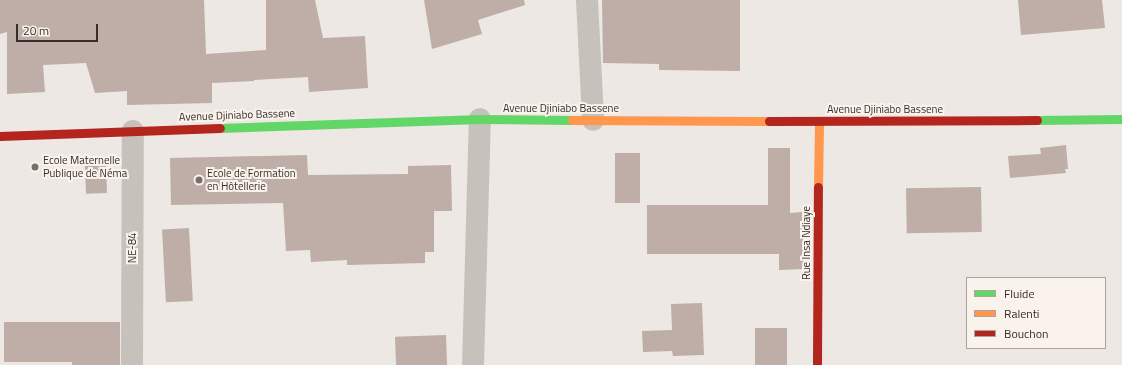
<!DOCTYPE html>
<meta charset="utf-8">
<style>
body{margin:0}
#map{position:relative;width:1122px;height:365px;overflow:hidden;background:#ede8e4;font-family:"Titillium Web",sans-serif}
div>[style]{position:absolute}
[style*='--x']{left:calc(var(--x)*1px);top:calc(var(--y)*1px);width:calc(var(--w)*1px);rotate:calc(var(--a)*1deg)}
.building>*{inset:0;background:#bfada7;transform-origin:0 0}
.street>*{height:22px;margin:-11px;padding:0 11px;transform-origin:11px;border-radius:11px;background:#c7c1bc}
.fast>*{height:9px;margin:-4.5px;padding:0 4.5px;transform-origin:4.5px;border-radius:4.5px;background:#63d668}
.slow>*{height:9px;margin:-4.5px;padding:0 4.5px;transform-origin:4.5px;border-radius:4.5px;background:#ff974d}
.jam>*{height:9px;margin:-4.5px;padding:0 4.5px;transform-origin:4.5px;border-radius:4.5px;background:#b3261e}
.dots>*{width:11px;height:11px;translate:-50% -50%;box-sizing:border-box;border:2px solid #f9f3ec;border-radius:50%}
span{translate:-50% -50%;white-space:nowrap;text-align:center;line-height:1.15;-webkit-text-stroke:4px #f9f3ec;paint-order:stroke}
.street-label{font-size:11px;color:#372e2b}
.poi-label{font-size:11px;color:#372e2b}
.left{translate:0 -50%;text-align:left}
.legend{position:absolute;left:966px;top:277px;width:140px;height:72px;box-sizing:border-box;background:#f9f3ec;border:1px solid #aba49f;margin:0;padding:5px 7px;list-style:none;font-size:12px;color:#372e2b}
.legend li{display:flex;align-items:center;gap:8px;height:20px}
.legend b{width:20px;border:1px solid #aba49f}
.scale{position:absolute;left:16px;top:24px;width:82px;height:18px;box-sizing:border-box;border:2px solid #372e2b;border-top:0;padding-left:5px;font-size:12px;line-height:14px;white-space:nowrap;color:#372e2b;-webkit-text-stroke:3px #f9f3ec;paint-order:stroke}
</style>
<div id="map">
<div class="building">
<i style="clip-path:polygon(0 0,204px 0,206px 54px,266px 50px,266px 0,315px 0,323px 38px,365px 36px,368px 88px,309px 92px,308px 77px,254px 80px,254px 81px,212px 83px,212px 103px,127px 105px,127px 91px,95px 93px,86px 63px,43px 65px,45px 92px,7px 94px,7px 32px,0 34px)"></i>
<i style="clip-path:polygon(424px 0,524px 0,525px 5px,478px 20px,482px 34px,432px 49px)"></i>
<i style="clip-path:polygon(602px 0,740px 0,740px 71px,659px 70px,659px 64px,603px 63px)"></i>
<i style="clip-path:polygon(1018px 0,1102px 0,1105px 28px,1021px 35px)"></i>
<i style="clip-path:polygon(1066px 145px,1068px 169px,1065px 169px,1066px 173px,1010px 178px,1008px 156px,1041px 154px,1040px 148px)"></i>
<i style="clip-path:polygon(768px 148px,790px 148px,790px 213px,802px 212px,804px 269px,779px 270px,779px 254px,647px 254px,647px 205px,768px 205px)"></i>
<i style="left:615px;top:153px;width:25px;height:50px"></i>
<i style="clip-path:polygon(307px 155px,308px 175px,408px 174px,408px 166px,451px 165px,452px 211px,434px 211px,434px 252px,425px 252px,425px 263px,347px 265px,347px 260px,311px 262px,310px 250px,286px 251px,283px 203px,171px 205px,170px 158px)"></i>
<i style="left:106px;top:165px;width:28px;height:21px;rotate:88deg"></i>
<i style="left:981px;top:187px;width:45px;height:75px;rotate:89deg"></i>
<i style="left:189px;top:228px;width:73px;height:27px;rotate:87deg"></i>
<i style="clip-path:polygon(702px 303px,704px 355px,673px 356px,672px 351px,643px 352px,642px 331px,672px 330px,671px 304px)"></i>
<i style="clip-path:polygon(4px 322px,120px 322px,120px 365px,72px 365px,72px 362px,4px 362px)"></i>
<i style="left:787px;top:328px;width:37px;height:32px;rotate:90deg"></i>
<i style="left:446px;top:335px;width:30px;height:51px;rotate:88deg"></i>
</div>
<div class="street">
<i style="--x:587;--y:0;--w:120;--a:87.1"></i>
<i style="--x:132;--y:365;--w:234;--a:-89.8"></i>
<i style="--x:473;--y:365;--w:246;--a:-88.4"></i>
</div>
<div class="fast">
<i style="--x:1037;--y:120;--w:85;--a:-0.7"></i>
<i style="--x:220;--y:128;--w:260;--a:-2"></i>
<i style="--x:480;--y:119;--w:92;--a:0.6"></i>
</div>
<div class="slow">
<i style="--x:572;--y:120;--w:197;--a:0.3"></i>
<i style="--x:818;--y:187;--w:66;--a:-89.1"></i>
</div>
<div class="jam">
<i style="--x:769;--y:121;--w:268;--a:-0.2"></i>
<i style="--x:0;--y:136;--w:220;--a:-2.1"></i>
<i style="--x:817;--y:365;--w:178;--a:-89.7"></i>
</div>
<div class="dots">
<i style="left:35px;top:167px;background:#776f6c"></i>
<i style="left:199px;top:180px;background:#776f6c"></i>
</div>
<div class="street-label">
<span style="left:561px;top:108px">Avenue Djiniabo Bassene</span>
<span style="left:885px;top:109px">Avenue Djiniabo Bassene</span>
<span style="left:237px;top:115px;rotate:-2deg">Avenue Djiniabo Bassene</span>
<span style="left:806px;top:243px;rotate:-90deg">Rue Insa Ndiaye</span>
<span style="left:132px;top:248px;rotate:-90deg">NE-84</span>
</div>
<div class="poi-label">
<span class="left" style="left:43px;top:167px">Ecole Maternelle<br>Publique de Néma</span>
<span class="left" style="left:207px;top:180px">Ecole de Formation<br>en Hôtellerie</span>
</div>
<ul class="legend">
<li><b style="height:5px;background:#63d668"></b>Fluide</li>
<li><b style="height:5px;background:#ff974d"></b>Ralenti</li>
<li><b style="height:5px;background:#b3261e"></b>Bouchon</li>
</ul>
<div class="scale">20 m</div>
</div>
